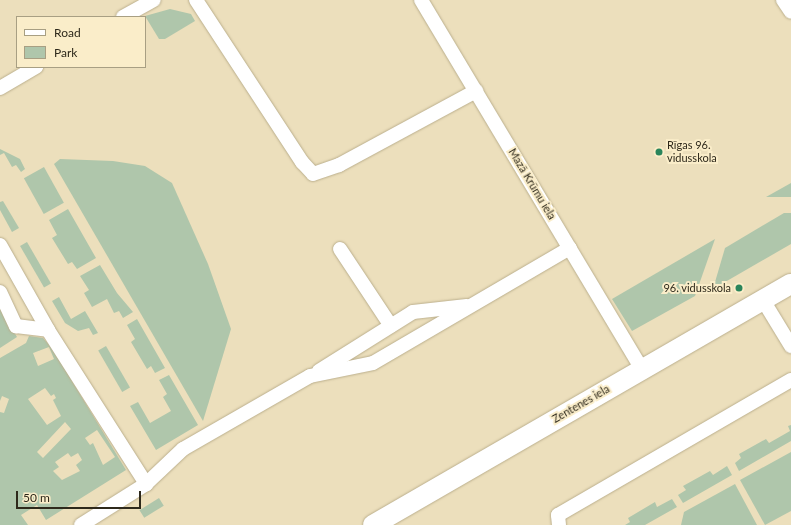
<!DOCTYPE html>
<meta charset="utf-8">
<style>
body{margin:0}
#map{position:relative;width:791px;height:525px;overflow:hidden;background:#ecdfbc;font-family:Lato,sans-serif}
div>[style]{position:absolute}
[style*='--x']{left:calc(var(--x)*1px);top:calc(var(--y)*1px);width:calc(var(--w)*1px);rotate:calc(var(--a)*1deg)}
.green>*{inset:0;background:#afc6ab;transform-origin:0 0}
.roads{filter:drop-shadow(0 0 1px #bbaf8d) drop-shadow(0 0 1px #bbaf8d)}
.street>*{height:14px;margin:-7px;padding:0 7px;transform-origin:7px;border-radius:7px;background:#fff}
.secondary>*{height:20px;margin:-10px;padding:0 10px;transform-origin:10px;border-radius:10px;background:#fff}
.dots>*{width:11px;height:11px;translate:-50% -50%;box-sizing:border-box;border:2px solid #faedc9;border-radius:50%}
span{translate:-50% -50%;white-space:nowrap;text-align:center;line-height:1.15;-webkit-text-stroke:4px #faedc9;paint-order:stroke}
.poi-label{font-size:11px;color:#2e291b}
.left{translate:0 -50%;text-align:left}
.right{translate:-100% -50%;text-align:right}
.street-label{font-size:11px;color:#2e291b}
.legend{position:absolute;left:16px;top:16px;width:130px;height:52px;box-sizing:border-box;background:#faedc9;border:1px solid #a89f83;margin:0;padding:5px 7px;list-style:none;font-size:12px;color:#2e291b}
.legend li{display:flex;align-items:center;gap:8px;height:20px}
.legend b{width:20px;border:1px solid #a89f83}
.scale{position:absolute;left:16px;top:491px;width:125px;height:18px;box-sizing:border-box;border:2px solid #2e291b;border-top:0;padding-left:5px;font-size:12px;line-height:14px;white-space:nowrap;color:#2e291b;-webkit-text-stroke:3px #faedc9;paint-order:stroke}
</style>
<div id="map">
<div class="green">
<i style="clip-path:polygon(170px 9px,191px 14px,195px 21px,165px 39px,159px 39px,145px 16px)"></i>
<i style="clip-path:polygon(0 149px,20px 159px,25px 169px,21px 172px,16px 165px,12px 167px,4px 153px,0 155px)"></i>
<i style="clip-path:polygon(60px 159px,113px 161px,145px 166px,172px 183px,208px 264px,231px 329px,203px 421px,54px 164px)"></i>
<i style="left:44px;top:167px;width:41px;height:23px;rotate:61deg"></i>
<i style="clip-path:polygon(791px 183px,791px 197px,766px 197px)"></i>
<i style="clip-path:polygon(3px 201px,19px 228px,12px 232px,0 210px,0 202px)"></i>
<i style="clip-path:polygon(68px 209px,96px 258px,77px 269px,72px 262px,68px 264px,52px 238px,57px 235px,49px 220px)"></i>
<i style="clip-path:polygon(784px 213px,791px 213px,791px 244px,713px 289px,725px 248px)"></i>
<i style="clip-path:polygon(715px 239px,695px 296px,632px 331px,612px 299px)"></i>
<i style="left:27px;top:242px;width:48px;height:8px;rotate:60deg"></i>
<i style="clip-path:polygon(100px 265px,117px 293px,133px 312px,123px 318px,119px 311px,114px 313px,107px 299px,92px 307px,84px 293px,89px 290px,80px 276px)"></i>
<i style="clip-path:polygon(59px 297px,71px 319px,85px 311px,98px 333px,93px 335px,89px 328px,78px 331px,65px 323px,52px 301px)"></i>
<i style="clip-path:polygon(0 309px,17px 337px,0 348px)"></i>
<i style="clip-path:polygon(137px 319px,165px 368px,155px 373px,151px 366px,147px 369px,131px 342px,135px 339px,127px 325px)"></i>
<i style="clip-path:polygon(evenodd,29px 336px,43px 338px,52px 348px,126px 470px,46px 520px,37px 505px,21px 515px,28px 525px,0 525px,0 412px,4px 413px,9px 399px,2px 396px,0 401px,0 358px,26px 343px,29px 336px,49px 347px,54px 359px,38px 366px,33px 353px,49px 347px,29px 336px,45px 388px,51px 396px,54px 394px,56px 398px,53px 400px,61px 416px,47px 425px,28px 399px,45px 388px,29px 336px,65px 422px,71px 429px,43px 458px,37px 452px,65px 422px,29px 336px,97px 430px,115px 457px,103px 465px,93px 443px,90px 445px,85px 438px,97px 430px,29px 336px,68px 453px,71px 457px,78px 453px,82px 460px,76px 465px,80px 471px,62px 480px,53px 471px,59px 467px,55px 462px,68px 453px)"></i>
<i style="left:106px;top:346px;width:48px;height:9px;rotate:60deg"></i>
<i style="clip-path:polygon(169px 375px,198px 425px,156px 450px,130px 406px,138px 402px,150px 423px,171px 411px,163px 397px,167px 394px,159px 380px)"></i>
<i style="clip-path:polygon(791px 425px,791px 441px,739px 471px,735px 463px,741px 458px,739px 454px,766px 439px,769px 443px,790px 431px,788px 426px)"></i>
<i style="clip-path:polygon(791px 452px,791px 511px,765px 525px,740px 480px)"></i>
<i style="clip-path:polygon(727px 466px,732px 475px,683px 503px,678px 495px,686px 490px,683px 486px,710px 471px,713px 475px)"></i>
<i style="clip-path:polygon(735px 484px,757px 525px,681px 525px,684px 512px)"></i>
<i style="left:159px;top:498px;width:9px;height:23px;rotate:58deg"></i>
<i style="clip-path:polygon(672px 499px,677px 507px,645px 525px,625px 525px,630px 522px,628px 518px,655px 502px,657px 507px)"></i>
</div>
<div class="roads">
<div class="street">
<i style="--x:196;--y:0;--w:194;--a:56.8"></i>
<i style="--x:302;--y:162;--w:16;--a:47"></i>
<i style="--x:313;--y:174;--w:28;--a:-19"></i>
<i style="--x:339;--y:165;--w:156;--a:-28.4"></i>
<i style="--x:421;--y:0;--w:429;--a:59.1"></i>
<i style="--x:783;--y:0;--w:14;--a:56"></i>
<i style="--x:123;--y:17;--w:35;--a:-29"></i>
<i style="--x:0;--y:88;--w:42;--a:-30.3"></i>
<i style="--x:0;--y:245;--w:98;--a:60.5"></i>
<i style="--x:48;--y:330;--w:183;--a:57.5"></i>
<i style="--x:146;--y:484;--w:51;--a:-43.4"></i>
<i style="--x:183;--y:449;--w:146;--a:-29.9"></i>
<i style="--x:310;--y:376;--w:64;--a:-11.7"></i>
<i style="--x:373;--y:363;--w:228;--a:-30.3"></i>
<i style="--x:340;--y:249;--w:92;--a:56.5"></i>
<i style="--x:0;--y:292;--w:38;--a:65"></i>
<i style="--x:16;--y:326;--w:32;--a:7"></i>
<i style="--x:763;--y:300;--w:54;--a:58.7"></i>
<i style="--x:319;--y:371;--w:111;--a:-32.1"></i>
<i style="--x:413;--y:312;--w:54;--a:-6.3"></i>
<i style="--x:81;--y:525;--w:77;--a:-32.2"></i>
<i style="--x:559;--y:525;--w:10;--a:-96"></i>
<i style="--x:558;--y:515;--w:269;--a:-30.1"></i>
</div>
<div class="secondary">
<i style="--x:373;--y:525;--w:482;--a:-30"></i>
</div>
</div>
<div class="dots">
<i style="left:659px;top:152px;background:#2a855b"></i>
<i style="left:739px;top:288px;background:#2a855b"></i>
</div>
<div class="poi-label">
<span class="left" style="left:667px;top:152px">Rīgas 96.<br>vidusskola</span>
<span class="right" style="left:731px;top:288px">96. vidusskola</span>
</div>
<div class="street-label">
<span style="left:532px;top:184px;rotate:59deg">Mazā Krūmu iela</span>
<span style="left:581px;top:404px;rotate:-30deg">Zentenes iela</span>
</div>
<ul class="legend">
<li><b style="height:5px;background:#fff"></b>Road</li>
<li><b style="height:11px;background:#afc6ab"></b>Park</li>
</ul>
<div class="scale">50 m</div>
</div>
